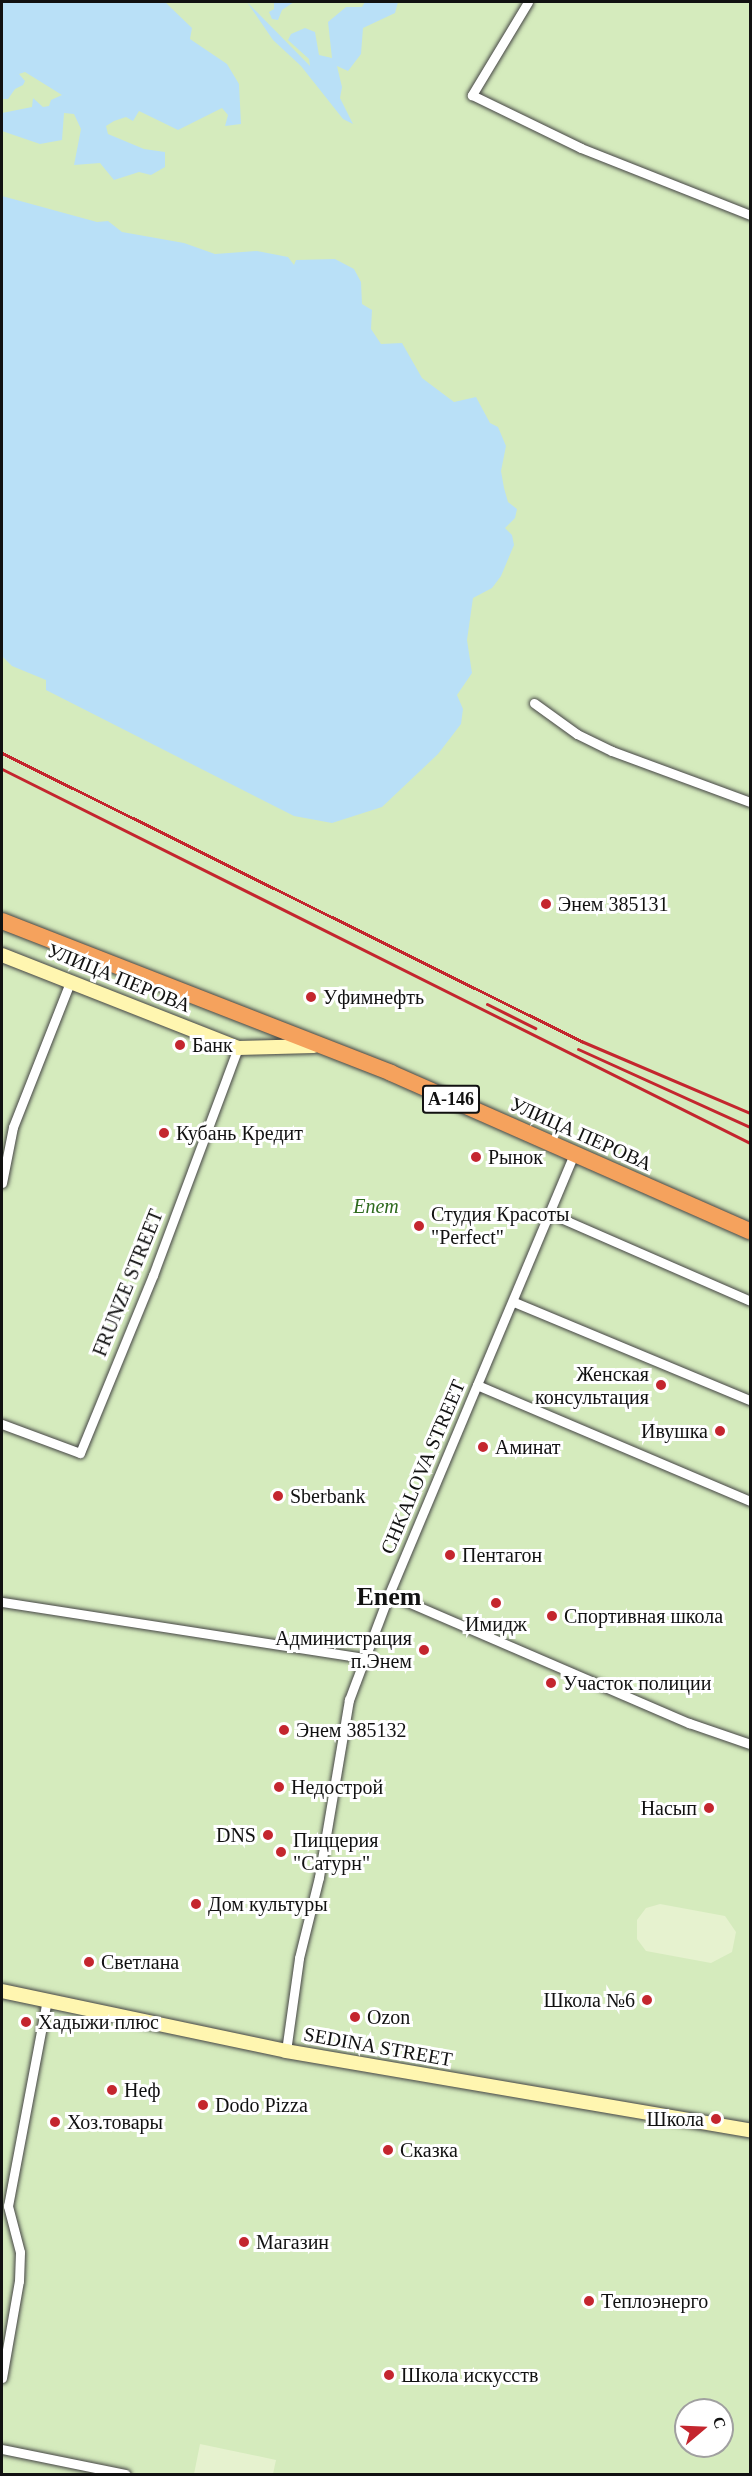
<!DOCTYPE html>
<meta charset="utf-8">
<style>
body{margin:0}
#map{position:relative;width:752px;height:2476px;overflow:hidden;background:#fffdf5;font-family:"Times New Roman",serif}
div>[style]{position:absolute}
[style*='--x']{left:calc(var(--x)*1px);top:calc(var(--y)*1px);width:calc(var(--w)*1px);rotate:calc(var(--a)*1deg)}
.green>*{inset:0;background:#d5ebbd}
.pitch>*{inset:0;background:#e6f2cf}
.water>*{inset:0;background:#b9e0f7}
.roads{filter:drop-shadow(0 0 2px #444) drop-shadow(0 0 2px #444)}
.street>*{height:9px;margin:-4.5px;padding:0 4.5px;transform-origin:4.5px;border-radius:4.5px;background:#fff}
.secondary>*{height:14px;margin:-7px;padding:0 7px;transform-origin:7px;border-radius:7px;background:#fff6b0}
.highway>*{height:16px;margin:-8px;padding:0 8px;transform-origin:8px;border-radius:8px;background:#f5a25d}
.rail>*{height:3px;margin:-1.5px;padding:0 1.5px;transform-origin:1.5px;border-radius:1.5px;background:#c4262e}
.dots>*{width:16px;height:16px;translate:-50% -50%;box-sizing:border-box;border:3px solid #fff;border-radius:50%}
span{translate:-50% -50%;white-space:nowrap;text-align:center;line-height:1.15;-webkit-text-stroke:6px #fff;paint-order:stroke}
.shield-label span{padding:2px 4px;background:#fff;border:2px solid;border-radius:4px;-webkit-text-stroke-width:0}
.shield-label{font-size:18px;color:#111;font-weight:700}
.poi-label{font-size:20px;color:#111}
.left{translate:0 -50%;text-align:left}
.right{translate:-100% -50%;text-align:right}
.street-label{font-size:20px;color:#111}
.park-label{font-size:20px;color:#2f6b1f;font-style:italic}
.district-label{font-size:26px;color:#111;font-weight:700}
.frame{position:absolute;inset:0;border:3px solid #111;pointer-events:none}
.north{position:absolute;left:674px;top:2398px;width:60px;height:60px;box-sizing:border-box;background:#fff;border:2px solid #a0a0a0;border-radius:50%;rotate:71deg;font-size:16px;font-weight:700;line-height:24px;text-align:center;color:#111}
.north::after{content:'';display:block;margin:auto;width:21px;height:27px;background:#c4262e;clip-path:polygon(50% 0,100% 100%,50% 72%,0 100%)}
</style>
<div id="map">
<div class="green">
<i style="clip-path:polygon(evenodd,2px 2px,750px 2px,750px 2474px,2px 2474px,2px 2px,686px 2410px,722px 2410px,722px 2446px,686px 2446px,686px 2410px)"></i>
</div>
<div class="pitch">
<i style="clip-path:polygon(660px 1904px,725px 1916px,736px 1932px,732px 1952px,711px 1963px,646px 1951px,637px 1939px,637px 1920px,646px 1908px)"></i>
<i style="clip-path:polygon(200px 2444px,276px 2460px,273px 2474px,194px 2474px)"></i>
</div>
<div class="water">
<i style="clip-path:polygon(2px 2px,165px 2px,192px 28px,190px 39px,227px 64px,239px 84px,241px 124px,225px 126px,228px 115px,222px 108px,178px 130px,139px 111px,133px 121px,126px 117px,114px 121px,106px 126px,108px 134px,144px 149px,165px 152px,165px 167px,151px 175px,139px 172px,114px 180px,100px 163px,74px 165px,81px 129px,74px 114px,64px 113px,62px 140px,40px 144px,2px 131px,2px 113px,32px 107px,33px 98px,43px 107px,49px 106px,51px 100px,62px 95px,25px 72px,19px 74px,25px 81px,23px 85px,15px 89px,8px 99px,2px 99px)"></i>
<i style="clip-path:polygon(247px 2px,310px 66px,309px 59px,288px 40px,291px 34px,305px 28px,315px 32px,319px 55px,332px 58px,328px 22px,346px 7px,362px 7px,365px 2px,398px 2px,395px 13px,363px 28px,361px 54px,348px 71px,337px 66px,342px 87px,340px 98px,353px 124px,343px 119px,301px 66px,273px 40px)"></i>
<i style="clip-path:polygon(274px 2px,294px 2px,282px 10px,278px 20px,272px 19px,269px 12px,274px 9px)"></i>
<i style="clip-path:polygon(2px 196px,97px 222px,108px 221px,122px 232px,184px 243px,215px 254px,257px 251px,288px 257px,294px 265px,296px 260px,335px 259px,354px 269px,361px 282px,362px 304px,372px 310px,371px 329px,381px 344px,402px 343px,422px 378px,454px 402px,476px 397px,490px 423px,498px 427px,506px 446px,501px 471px,504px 488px,508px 502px,517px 509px,515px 518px,505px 528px,512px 535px,514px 545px,501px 576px,492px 588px,473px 598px,467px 640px,472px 673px,457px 695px,463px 709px,461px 724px,438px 754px,382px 807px,332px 823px,294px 816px,46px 690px,46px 680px,12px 666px,2px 656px)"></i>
</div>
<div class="roads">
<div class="street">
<i style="--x:528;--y:2;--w:109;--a:121.1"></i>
<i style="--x:472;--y:95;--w:121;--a:25.9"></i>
<i style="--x:581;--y:148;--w:182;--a:21.6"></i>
<i style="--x:534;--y:703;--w:53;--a:35.8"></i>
<i style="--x:577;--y:734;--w:39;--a:26"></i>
<i style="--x:612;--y:751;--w:147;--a:20.3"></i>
<i style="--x:2;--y:1183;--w:57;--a:-78.9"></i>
<i style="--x:13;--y:1127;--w:158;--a:-68.5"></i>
<i style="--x:549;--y:1213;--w:219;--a:23.6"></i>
<i style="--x:514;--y:1302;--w:256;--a:22.6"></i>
<i style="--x:477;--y:1385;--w:297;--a:23"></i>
<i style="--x:2;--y:1424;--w:83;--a:20.4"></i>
<i style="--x:80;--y:1453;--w:192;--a:-67.7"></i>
<i style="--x:153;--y:1275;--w:242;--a:-69.5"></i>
<i style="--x:389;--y:1594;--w:327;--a:23.3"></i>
<i style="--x:689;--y:1723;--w:65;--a:19"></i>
<i style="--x:2;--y:1602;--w:365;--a:8.8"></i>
<i style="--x:286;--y:2051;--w:94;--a:-82"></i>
<i style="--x:299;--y:1958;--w:83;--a:-76.1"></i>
<i style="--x:319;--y:1877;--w:180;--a:-80.4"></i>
<i style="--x:349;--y:1700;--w:113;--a:-69.3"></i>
<i style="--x:389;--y:1594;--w:477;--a:-67.2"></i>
<i style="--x:2;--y:2378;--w:98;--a:-80.1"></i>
<i style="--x:19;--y:2281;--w:29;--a:-88"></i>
<i style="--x:20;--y:2252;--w:48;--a:-104.6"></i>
<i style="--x:8;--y:2206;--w:211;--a:-79.3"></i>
<i style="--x:2;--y:2449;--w:126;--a:11.5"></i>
</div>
<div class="secondary">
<i style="--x:2;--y:955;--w:254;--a:21.5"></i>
<i style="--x:238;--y:1048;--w:76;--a:-1.5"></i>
<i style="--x:2;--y:1991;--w:290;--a:11.9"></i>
<i style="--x:286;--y:2051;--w:471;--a:9.7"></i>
</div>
<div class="highway">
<i style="--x:2;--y:921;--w:418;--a:21.3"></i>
<i style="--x:391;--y:1073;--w:392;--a:23.8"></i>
</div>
</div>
<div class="rail">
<i style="--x:2;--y:753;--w:647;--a:26.45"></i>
<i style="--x:581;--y:1041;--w:184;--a:23.1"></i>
<i style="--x:2;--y:769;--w:836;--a:26.57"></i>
<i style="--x:487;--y:1004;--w:54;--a:26.6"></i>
<i style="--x:578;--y:1049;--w:189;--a:24.4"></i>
</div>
<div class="dots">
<i style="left:546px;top:904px;background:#c4262e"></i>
<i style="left:311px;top:997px;background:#c4262e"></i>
<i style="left:180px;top:1045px;background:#c4262e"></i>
<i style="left:164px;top:1133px;background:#c4262e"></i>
<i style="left:476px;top:1157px;background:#c4262e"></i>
<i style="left:419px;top:1226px;background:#c4262e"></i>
<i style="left:661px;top:1385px;background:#c4262e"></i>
<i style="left:720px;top:1431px;background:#c4262e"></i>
<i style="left:483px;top:1447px;background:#c4262e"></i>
<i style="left:278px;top:1496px;background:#c4262e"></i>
<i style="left:450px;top:1555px;background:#c4262e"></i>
<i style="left:496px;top:1603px;background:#c4262e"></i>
<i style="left:552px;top:1616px;background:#c4262e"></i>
<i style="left:424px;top:1650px;background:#c4262e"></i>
<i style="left:551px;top:1683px;background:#c4262e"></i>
<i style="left:284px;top:1730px;background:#c4262e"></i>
<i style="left:279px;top:1787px;background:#c4262e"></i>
<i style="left:709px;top:1808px;background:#c4262e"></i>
<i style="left:268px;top:1835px;background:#c4262e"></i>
<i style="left:281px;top:1852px;background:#c4262e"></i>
<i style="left:196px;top:1904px;background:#c4262e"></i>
<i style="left:89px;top:1962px;background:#c4262e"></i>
<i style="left:647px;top:2000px;background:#c4262e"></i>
<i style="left:355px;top:2017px;background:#c4262e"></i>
<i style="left:26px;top:2022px;background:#c4262e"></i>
<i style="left:112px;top:2090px;background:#c4262e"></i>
<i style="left:203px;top:2105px;background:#c4262e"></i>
<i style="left:716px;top:2119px;background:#c4262e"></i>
<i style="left:55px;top:2122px;background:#c4262e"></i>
<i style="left:388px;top:2150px;background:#c4262e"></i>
<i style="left:244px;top:2242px;background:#c4262e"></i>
<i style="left:589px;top:2301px;background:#c4262e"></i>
<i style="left:389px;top:2375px;background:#c4262e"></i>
</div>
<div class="shield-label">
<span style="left:451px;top:1099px">А-146</span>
</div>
<div class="poi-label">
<span class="left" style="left:558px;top:904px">Энем 385131</span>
<span class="left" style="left:323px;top:997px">Уфимнефть</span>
<span class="left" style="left:192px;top:1045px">Банк</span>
<span class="left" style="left:176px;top:1133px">Кубань Кредит</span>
<span class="left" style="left:488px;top:1157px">Рынок</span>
<span class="left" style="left:431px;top:1226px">Студия Красоты<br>"Perfect"</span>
<span class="right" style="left:649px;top:1386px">Женская<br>консультация</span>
<span class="right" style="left:708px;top:1431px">Ивушка</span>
<span class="left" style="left:495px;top:1447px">Аминат</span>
<span class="left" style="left:290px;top:1496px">Sberbank</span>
<span class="left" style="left:462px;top:1555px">Пентагон</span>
<span class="left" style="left:564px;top:1616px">Спортивная школа</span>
<span style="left:496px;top:1624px">Имидж</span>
<span class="right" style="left:412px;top:1650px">Администрация<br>п.Энем</span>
<span class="left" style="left:563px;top:1683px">Участок полиции</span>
<span class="left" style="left:296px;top:1730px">Энем 385132</span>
<span class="left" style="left:291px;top:1787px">Недострой</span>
<span class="right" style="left:697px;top:1808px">Насып</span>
<span class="right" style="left:256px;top:1835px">DNS</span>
<span class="left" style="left:293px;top:1852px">Пиццерия<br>"Сатурн"</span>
<span class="left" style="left:208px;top:1904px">Дом культуры</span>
<span class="left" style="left:101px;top:1962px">Светлана</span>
<span class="right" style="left:635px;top:2000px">Школа №6</span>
<span class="left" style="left:367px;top:2017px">Ozon</span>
<span class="left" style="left:38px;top:2022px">Хадыжи плюс</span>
<span class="left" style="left:124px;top:2090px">Неф</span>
<span class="left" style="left:215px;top:2105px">Dodo Pizza</span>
<span class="right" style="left:704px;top:2119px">Школа</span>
<span class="left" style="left:67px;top:2122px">Хоз.товары</span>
<span class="left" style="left:400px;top:2150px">Сказка</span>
<span class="left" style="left:256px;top:2242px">Магазин</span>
<span class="left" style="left:601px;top:2301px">Теплоэнерго</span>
<span class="left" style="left:401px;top:2375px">Школа искусств</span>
</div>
<div class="street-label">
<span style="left:119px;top:978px;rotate:22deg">УЛИЦА ПЕРОВА</span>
<span style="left:581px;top:1134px;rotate:24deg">УЛИЦА ПЕРОВА</span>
<span style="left:128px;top:1283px;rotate:-68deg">FRUNZE STREET</span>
<span style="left:423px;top:1467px;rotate:-67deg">CHKALOVA STREET</span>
<span style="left:378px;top:2047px;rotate:10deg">SEDINA STREET</span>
</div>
<div class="park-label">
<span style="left:376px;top:1206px">Enem</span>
</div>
<div class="district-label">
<span style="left:389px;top:1597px">Enem</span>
</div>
<div class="frame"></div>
<div class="north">С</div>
</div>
